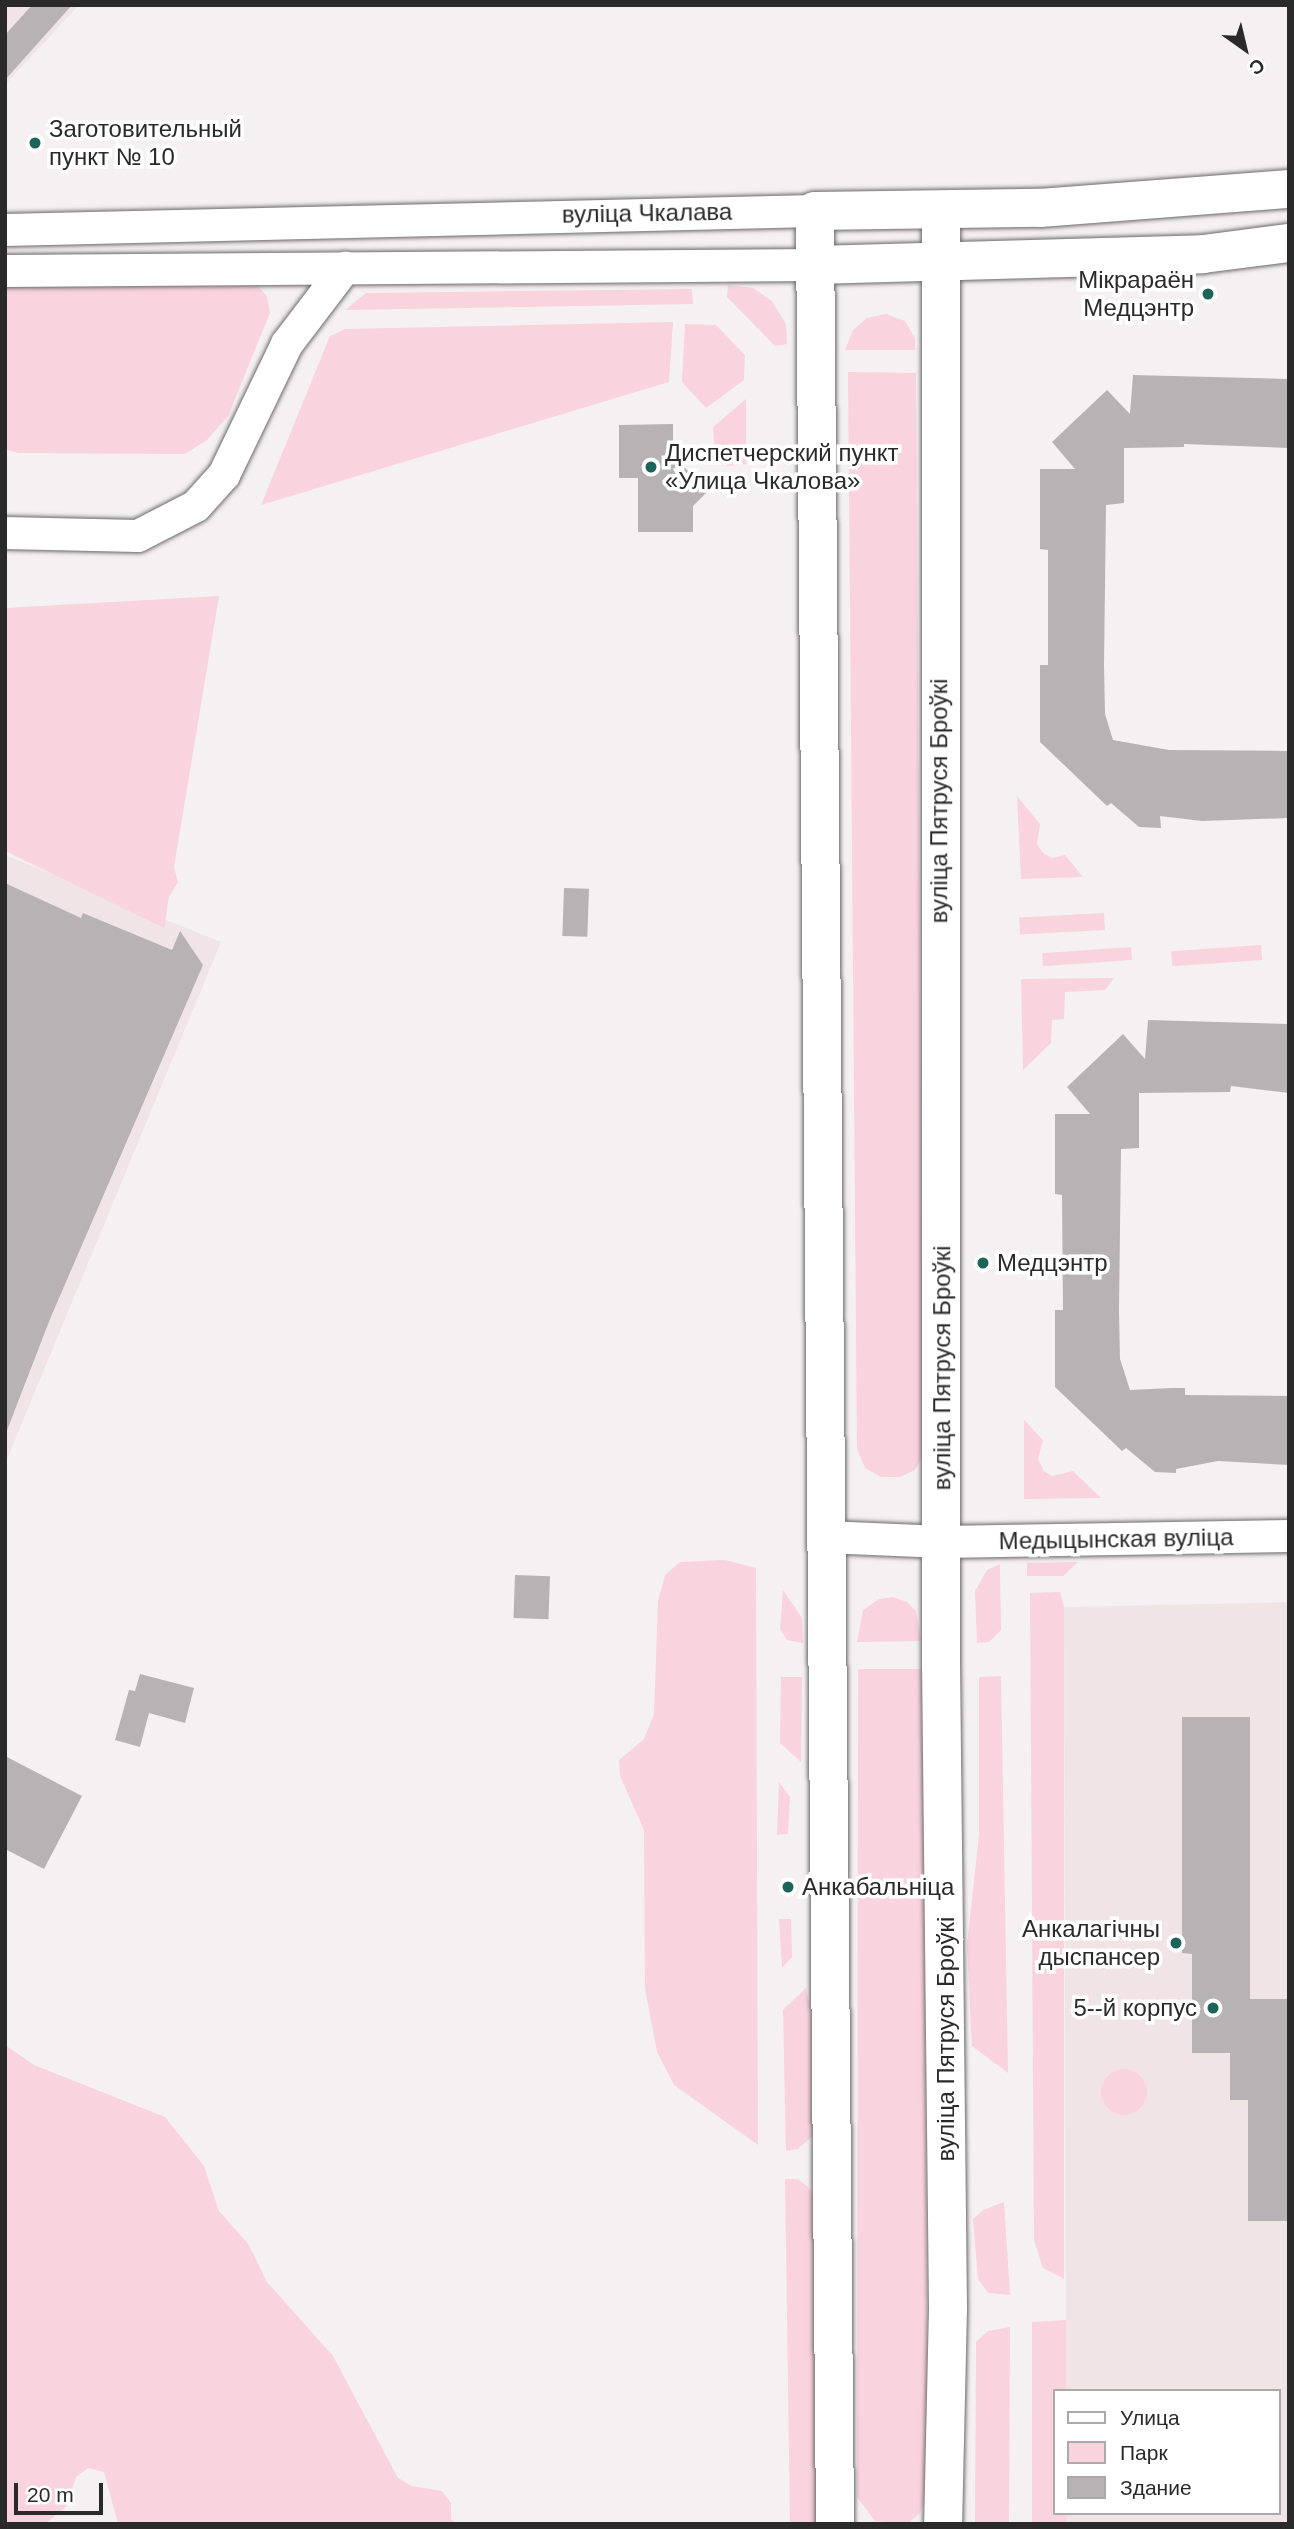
<!DOCTYPE html>
<meta charset="utf-8">
<style>
body{margin:0}
#map{position:relative;width:1294px;height:2529px;overflow:hidden;background:#f5f1f2;font-family:Arial,sans-serif}
div>[style]{position:absolute}
[style*='--x']{left:calc(var(--x)*1px);top:calc(var(--y)*1px);width:calc(var(--w)*1px);rotate:calc(var(--a)*1deg)}
.built>*{inset:0;background:#f1e4e7}
.green>*{inset:0;background:#f9d3dd;transform-origin:0 0}
.round{border-radius:50%}
.building>*{inset:0;background:#b7b3b4;transform-origin:0 0}
.roads{filter:drop-shadow(0 0 2px #6d6a6b) drop-shadow(0 0 2px #6d6a6b)}
.minor>*{height:32px;margin:-16px;padding:0 16px;transform-origin:16px;border-radius:16px;background:#fff}
.major>*{height:38px;margin:-19px;padding:0 19px;transform-origin:19px;border-radius:19px;background:#fff}
.dots>*{width:19px;height:19px;translate:-50% -50%;box-sizing:border-box;border:4px solid #fff;border-radius:50%}
span{translate:-50% -50%;white-space:nowrap;text-align:center;line-height:1.15;-webkit-text-stroke:7px #fff;paint-order:stroke}
.poi-label{font-size:24px;color:#2b2a2a}
.left{translate:0 -50%;text-align:left}
.right{translate:-100% -50%;text-align:right}
.street-label{font-size:24px;color:#2b2a2a}
.frame{position:absolute;inset:0;border:7px solid #2b2a2a;pointer-events:none}
.legend{position:absolute;left:1053px;top:2389px;width:228px;height:126px;box-sizing:border-box;background:#fff;border:2px solid #aaa;margin:0;padding:9px 12px;list-style:none;font-size:21px;color:#2b2a2a}
.legend li{display:flex;align-items:center;gap:14px;height:35px}
.legend b{width:35px;border:2px solid #aaa}
.north{position:absolute;left:1210px;top:14px;width:70px;height:70px;-webkit-text-stroke:5px #fff;paint-order:stroke;rotate:146deg;font-size:19px;font-weight:700;line-height:28px;text-align:center;color:#2b2a2a}
.north::after{content:'';display:block;margin:auto;width:24px;height:32px;background:#2b2a2a;clip-path:polygon(50% 0,100% 100%,50% 72%,0 100%)}
.scale{position:absolute;left:14px;top:2483px;width:89px;height:32px;box-sizing:border-box;border:4px solid #2b2a2a;border-top:0;padding-left:9px;font-size:21px;line-height:24px;white-space:nowrap;color:#2b2a2a;-webkit-text-stroke:5px #fff;paint-order:stroke}
</style>
<div id="map">
<div class="built">
<i style="clip-path:polygon(5px 5px,79px 5px,5px 85px)"></i>
<i style="clip-path:polygon(5px 855px,221px 942px,5px 1464px)"></i>
<i style="clip-path:polygon(1289px 1602px,1289px 2524px,1067px 2524px,1067px 2513px,1278px 2513px,1278px 2391px,1066px 2391px,1064px 1607px)"></i>
</div>
<div class="green">
<i style="clip-path:polygon(728px 285px,753px 288px,772px 301px,786px 324px,787px 344px,775px 346px,727px 297px)"></i>
<i style="clip-path:polygon(5px 286px,258px 286px,267px 296px,270px 313px,228px 416px,207px 440px,185px 454px,18px 453px,5px 449px)"></i>
<i style="clip-path:polygon(692px 289px,693px 304px,345px 310px,366px 293px)"></i>
<i style="clip-path:polygon(886px 314px,905px 321px,915px 338px,915px 350px,845px 350px,853px 330px,867px 318px)"></i>
<i style="clip-path:polygon(673px 322px,669px 382px,261px 505px,330px 336px,345px 329px)"></i>
<i style="clip-path:polygon(685px 324px,716px 325px,745px 355px,744px 380px,706px 408px,682px 382px)"></i>
<i style="clip-path:polygon(848px 372px,916px 373px,923px 1455px,915px 1470px,900px 1477px,881px 1477px,865px 1468px,857px 1449px)"></i>
<i style="clip-path:polygon(746px 399px,746px 464px,727px 466px,715px 451px,713px 427px)"></i>
<i style="clip-path:polygon(219px 596px,174px 867px,178px 882px,169px 897px,164px 928px,5px 851px,5px 608px)"></i>
<i style="clip-path:polygon(1017px 796px,1040px 824px,1037px 844px,1043px 853px,1052px 858px,1065px 855px,1083px 877px,1021px 879px)"></i>
<i style="left:1104px;top:913px;width:17px;height:85px;rotate:87deg"></i>
<i style="left:1261px;top:945px;width:15px;height:90px;rotate:86deg"></i>
<i style="left:1131px;top:947px;width:13px;height:89px;rotate:86deg"></i>
<i style="clip-path:polygon(1114px 978px,1105px 990px,1065px 992px,1064px 1019px,1052px 1020px,1051px 1043px,1023px 1070px,1021px 979px)"></i>
<i style="clip-path:polygon(1024px 1420px,1043px 1440px,1038px 1459px,1044px 1471px,1052px 1476px,1073px 1471px,1101px 1498px,1024px 1499px)"></i>
<i style="clip-path:polygon(725px 1560px,756px 1568px,758px 2145px,674px 2085px,657px 2052px,645px 1989px,644px 1830px,620px 1776px,619px 1760px,644px 1739px,654px 1714px,658px 1601px,665px 1575px,680px 1562px)"></i>
<i style="clip-path:polygon(1078px 1562px,1063px 1576px,1027px 1576px,1027px 1563px)"></i>
<i style="clip-path:polygon(1000px 1564px,1001px 1630px,989px 1642px,977px 1643px,975px 1591px,987px 1570px)"></i>
<i style="clip-path:polygon(783px 1590px,802px 1618px,803px 1643px,787px 1640px,780px 1629px)"></i>
<i style="clip-path:polygon(1060px 1592px,1064px 1607px,1064px 2279px,1043px 2268px,1034px 2240px,1030px 1593px)"></i>
<i style="clip-path:polygon(893px 1597px,907px 1602px,916px 1611px,921px 1641px,857px 1642px,863px 1610px,879px 1599px)"></i>
<i style="clip-path:polygon(858px 1669px,923px 1669px,928px 2497px,920px 2513px,907px 2524px,875px 2521px,857px 2497px)"></i>
<i style="clip-path:polygon(1001px 1676px,1008px 2073px,972px 2046px,967px 1945px,979px 1835px,979px 1677px)"></i>
<i style="clip-path:polygon(781px 1677px,802px 1677px,801px 1762px,780px 1743px)"></i>
<i style="clip-path:polygon(779px 1782px,790px 1797px,788px 1834px,777px 1835px)"></i>
<i style="clip-path:polygon(779px 1919px,791px 1919px,792px 1957px,782px 1968px)"></i>
<i style="clip-path:polygon(806px 1988px,814px 2028px,817px 2132px,798px 2149px,786px 2151px,783px 2010px)"></i>
<i style="clip-path:polygon(5px 2045px,34px 2065px,165px 2117px,204px 2166px,219px 2211px,249px 2245px,267px 2282px,333px 2356px,398px 2478px,412px 2486px,442px 2491px,451px 2503px,451px 2519px,456px 2524px,118px 2524px,104px 2472px,88px 2468px,76px 2477px,66px 2507px,45px 2524px,5px 2524px)"></i>
<i class="round" style="left:1101px;top:2069px;width:46px;height:46px"></i>
<i style="clip-path:polygon(785px 2179px,798px 2179px,809px 2188px,818px 2205px,820px 2524px,790px 2524px)"></i>
<i style="clip-path:polygon(1004px 2202px,1010px 2295px,988px 2293px,978px 2279px,973px 2219px,983px 2210px)"></i>
<i style="clip-path:polygon(1066px 2320px,1066px 2391px,1054px 2391px,1054px 2513px,1067px 2513px,1067px 2524px,1032px 2524px,1032px 2322px)"></i>
<i style="clip-path:polygon(1010px 2327px,1009px 2524px,975px 2524px,976px 2342px,988px 2331px)"></i>
</div>
<div class="building">
<i style="clip-path:polygon(32px 5px,72px 5px,5px 80px,5px 35px)"></i>
<i style="clip-path:polygon(1133px 375px,1289px 379px,1289px 448px,1184px 444px,1184px 447px,1124px 448px,1124px 503px,1106px 505px,1104px 665px,1105px 714px,1113px 740px,1169px 750px,1289px 751px,1289px 818px,1202px 821px,1160px 816px,1161px 828px,1139px 827px,1111px 803px,1107px 806px,1040px 742px,1040px 665px,1048px 665px,1048px 550px,1040px 549px,1040px 469px,1075px 469px,1052px 442px,1107px 390px,1130px 414px)"></i>
<i style="clip-path:polygon(673px 424px,673px 456px,708px 491px,693px 506px,693px 532px,638px 532px,638px 478px,619px 478px,619px 425px)"></i>
<i style="clip-path:polygon(5px 883px,81px 918px,83px 913px,172px 950px,180px 931px,203px 965px,50px 1319px,6px 1433px)"></i>
<i style="left:564px;top:888px;width:25px;height:48px;rotate:2deg"></i>
<i style="clip-path:polygon(1148px 1020px,1289px 1024px,1289px 1093px,1231px 1086px,1230px 1092px,1139px 1093px,1139px 1148px,1121px 1149px,1119px 1310px,1120px 1359px,1130px 1390px,1171px 1388px,1185px 1388px,1185px 1395px,1289px 1396px,1289px 1465px,1218px 1461px,1176px 1469px,1176px 1473px,1155px 1472px,1126px 1448px,1122px 1451px,1055px 1387px,1055px 1310px,1063px 1310px,1062px 1195px,1055px 1194px,1055px 1114px,1090px 1114px,1067px 1087px,1123px 1034px,1145px 1059px)"></i>
<i style="left:515px;top:1575px;width:35px;height:43px;rotate:2deg"></i>
<i style="clip-path:polygon(140px 1674px,194px 1688px,185px 1723px,149px 1713px,140px 1747px,115px 1740px,129px 1690px,135px 1691px)"></i>
<i style="clip-path:polygon(1182px 1717px,1250px 1717px,1250px 1999px,1289px 1999px,1289px 2221px,1248px 2221px,1248px 2100px,1230px 2100px,1230px 2053px,1192px 2053px,1192px 1954px,1182px 1953px)"></i>
<i style="clip-path:polygon(5px 1756px,82px 1796px,44px 1869px,5px 1849px)"></i>
</div>
<div class="roads">
<div class="minor">
<i style="--x:5;--y:230;--w:810;--a:-1.34"></i>
<i style="--x:5;--y:271;--w:810;--a:-0.42"></i>
<i style="--x:5;--y:533;--w:133;--a:1.3"></i>
<i style="--x:138;--y:536;--w:65;--a:-27.3"></i>
<i style="--x:196;--y:506;--w:42;--a:-47.9"></i>
<i style="--x:224;--y:475;--w:145;--a:-64.3"></i>
<i style="--x:287;--y:344;--w:96;--a:-52.7"></i>
<i style="--x:825;--y:1537;--w:118;--a:2.4"></i>
<i style="--x:943;--y:1542;--w:346;--a:-1"></i>
</div>
<div class="major">
<i style="--x:941;--y:211;--w:1451;--a:90"></i>
<i style="--x:941;--y:1662;--w:646;--a:89.38"></i>
<i style="--x:948;--y:2308;--w:216;--a:91.3"></i>
<i style="--x:815;--y:265;--w:388;--a:-1.6"></i>
<i style="--x:1203;--y:254;--w:87;--a:-7.3"></i>
<i style="--x:835;--y:2524;--w:2313;--a:-90.5"></i>
<i style="--x:815;--y:211;--w:225;--a:-0.8"></i>
<i style="--x:1040;--y:208;--w:250;--a:-4.4"></i>
</div>
</div>
<div class="dots">
<i style="left:35px;top:143px;background:#1c645a"></i>
<i style="left:1208px;top:294px;background:#1c645a"></i>
<i style="left:651px;top:467px;background:#1c645a"></i>
<i style="left:983px;top:1263px;background:#1c645a"></i>
<i style="left:788px;top:1887px;background:#1c645a"></i>
<i style="left:1176px;top:1943px;background:#1c645a"></i>
<i style="left:1213px;top:2008px;background:#1c645a"></i>
</div>
<div class="poi-label">
<span class="left" style="left:49px;top:143px">Заготовительный<br>пункт № 10</span>
<span class="right" style="left:1194px;top:294px">Мікрараён<br>Медцэнтр</span>
<span class="left" style="left:665px;top:467px">Диспетчерский пункт<br>«Улица Чкалова»</span>
<span class="left" style="left:997px;top:1263px">Медцэнтр</span>
<span class="left" style="left:802px;top:1887px">Анкабальніца</span>
<span class="right" style="left:1160px;top:1943px">Анкалагічны<br>дыспансер</span>
<span class="right" style="left:1197px;top:2008px">5--й корпус</span>
</div>
<div class="street-label">
<span style="left:647px;top:213px;rotate:-1deg">вуліца Чкалава</span>
<span style="left:939px;top:801px;rotate:-90deg">вуліца Пятруся Броўкі</span>
<span style="left:942px;top:1368px;rotate:-90deg">вуліца Пятруся Броўкі</span>
<span style="left:1116px;top:1539px;rotate:-1deg">Медыцынская вуліца</span>
<span style="left:946px;top:2039px;rotate:-90deg">вуліца Пятруся Броўкі</span>
</div>
<div class="frame"></div>
<ul class="legend">
<li><b style="height:9px;background:#fff"></b>Улица</li>
<li><b style="height:19px;background:#f9d3dd"></b>Парк</li>
<li><b style="height:19px;background:#b7b3b4"></b>Здание</li>
</ul>
<div class="north">С</div>
<div class="scale">20 m</div>
</div>
